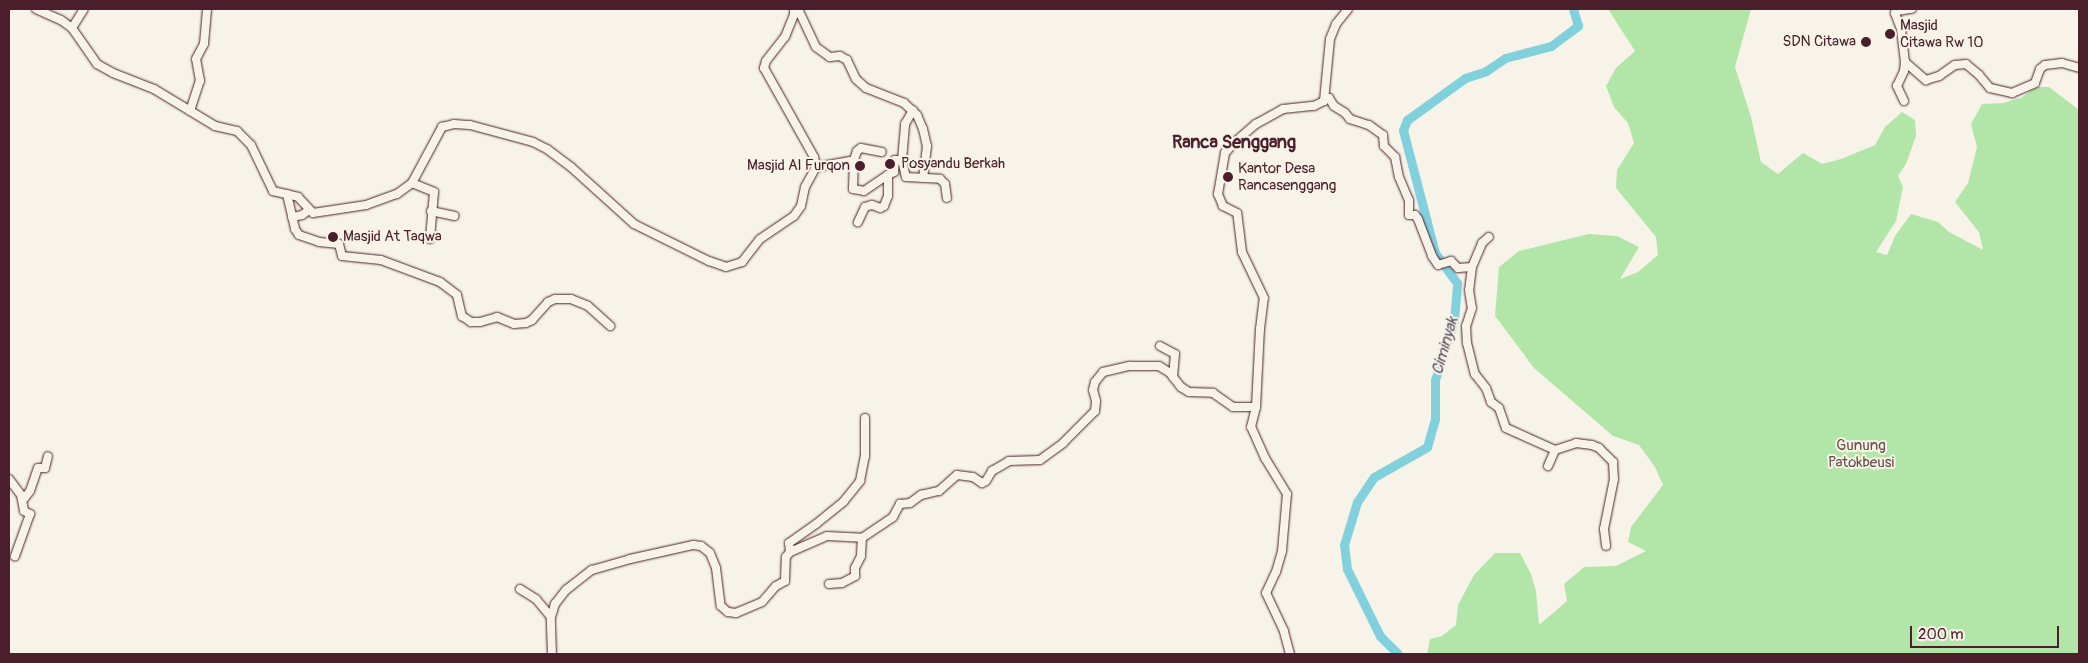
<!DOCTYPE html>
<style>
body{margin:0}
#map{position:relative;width:2088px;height:663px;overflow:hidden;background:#f7f3e8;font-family:Pangolin,sans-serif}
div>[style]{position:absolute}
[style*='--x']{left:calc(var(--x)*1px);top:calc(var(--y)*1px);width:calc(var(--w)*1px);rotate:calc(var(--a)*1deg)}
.green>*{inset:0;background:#b1e6a8}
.river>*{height:9px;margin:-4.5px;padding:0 4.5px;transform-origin:4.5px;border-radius:4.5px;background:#81d1dd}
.roads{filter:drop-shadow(0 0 1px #4a1f2b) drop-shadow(0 0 1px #4a1f2b)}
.minor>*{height:8px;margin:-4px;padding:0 4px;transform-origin:4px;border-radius:4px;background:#f7f3e8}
.dots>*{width:14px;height:14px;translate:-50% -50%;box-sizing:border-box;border:2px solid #f7f3e8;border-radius:50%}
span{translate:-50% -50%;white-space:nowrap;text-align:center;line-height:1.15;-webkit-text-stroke:4px #f7f3e8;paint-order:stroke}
.poi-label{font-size:15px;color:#4a1f2b}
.left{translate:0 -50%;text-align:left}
.right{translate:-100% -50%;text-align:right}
.park-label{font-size:15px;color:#64514a}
.water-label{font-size:16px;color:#5a5460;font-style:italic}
.quarter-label{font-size:18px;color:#4a1f2b;font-weight:700}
.frame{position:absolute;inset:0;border:10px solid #4a1f2b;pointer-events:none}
.scale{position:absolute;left:1910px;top:626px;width:149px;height:22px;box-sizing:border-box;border:2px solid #4a1f2b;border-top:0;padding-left:6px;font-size:15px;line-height:18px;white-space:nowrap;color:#4a1f2b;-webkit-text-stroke:4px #f7f3e8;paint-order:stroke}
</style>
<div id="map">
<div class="green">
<i style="clip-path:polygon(1608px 9px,1751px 9px,1735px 67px,1751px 117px,1761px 162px,1778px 174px,1803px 153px,1822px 164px,1841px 159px,1875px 145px,1885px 127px,1902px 112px,1915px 120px,1916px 136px,1906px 164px,1898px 176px,1903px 187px,1896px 221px,1876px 252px,1887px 255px,1895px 236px,1911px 214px,1938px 222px,1949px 232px,1983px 250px,1979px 232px,1955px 202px,1968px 183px,1977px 147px,1971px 124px,1982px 104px,2003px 103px,2021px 98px,2036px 87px,2049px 87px,2079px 110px,2079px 654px,1427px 654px,1430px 639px,1442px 636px,1456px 625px,1458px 605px,1474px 575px,1495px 553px,1520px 553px,1531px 574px,1536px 591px,1539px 625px,1567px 601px,1564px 584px,1584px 567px,1616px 566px,1646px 551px,1628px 542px,1631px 527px,1663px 485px,1655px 467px,1639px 445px,1613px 436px,1534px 368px,1495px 316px,1499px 267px,1519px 251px,1589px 234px,1617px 236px,1639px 247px,1620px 279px,1638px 272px,1658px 255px,1656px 237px,1616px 188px,1617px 170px,1634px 143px,1628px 123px,1614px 107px,1606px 86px,1616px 68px,1635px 51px)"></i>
</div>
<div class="river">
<i style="--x:1398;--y:654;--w:25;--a:-135"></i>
<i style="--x:1380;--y:636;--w:75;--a:-116.2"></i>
<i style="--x:1347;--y:569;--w:24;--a:-97"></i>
<i style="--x:1344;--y:545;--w:45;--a:-73.2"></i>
<i style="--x:1357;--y:502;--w:30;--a:-56"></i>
<i style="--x:1374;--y:477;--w:61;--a:-29.5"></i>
<i style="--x:1427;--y:447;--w:29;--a:-74"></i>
<i style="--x:1435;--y:419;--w:39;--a:-90"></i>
<i style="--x:1435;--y:380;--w:63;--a:-72.4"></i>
<i style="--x:1454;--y:320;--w:37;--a:-85"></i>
<i style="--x:1457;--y:283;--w:37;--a:-126"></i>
<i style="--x:1435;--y:253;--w:127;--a:-104.6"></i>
<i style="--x:1403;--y:130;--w:11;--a:-68"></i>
<i style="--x:1407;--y:120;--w:72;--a:-35.9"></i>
<i style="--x:1465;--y:78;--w:22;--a:-18"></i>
<i style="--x:1486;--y:71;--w:23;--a:-34"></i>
<i style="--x:1505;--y:58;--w:48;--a:-14.6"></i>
<i style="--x:1551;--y:46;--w:34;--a:-37"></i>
<i style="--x:1578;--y:26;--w:18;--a:-106"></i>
</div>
<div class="roads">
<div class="minor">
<i style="--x:36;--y:9;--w:27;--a:24"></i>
<i style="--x:61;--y:20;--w:14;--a:36"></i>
<i style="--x:72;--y:28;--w:44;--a:55.2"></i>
<i style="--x:97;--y:64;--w:18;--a:29"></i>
<i style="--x:113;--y:73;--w:44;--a:21.3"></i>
<i style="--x:154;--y:89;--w:71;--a:31.2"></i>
<i style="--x:215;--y:126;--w:23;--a:13"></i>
<i style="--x:237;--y:131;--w:20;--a:45"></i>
<i style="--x:251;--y:145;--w:51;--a:64.4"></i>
<i style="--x:273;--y:191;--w:26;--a:13"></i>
<i style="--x:298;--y:197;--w:22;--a:47"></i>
<i style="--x:313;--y:213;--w:54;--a:-8.6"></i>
<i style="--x:366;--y:205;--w:33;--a:-20"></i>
<i style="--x:397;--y:194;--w:19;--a:-36"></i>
<i style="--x:412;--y:183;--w:64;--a:-61.8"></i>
<i style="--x:442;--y:127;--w:12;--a:-14"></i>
<i style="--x:454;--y:124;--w:16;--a:4"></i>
<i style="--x:470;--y:125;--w:65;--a:15.1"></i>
<i style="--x:533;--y:142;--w:16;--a:27"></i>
<i style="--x:547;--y:149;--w:30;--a:37"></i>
<i style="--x:571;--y:167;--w:85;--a:42.1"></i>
<i style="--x:634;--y:224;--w:84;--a:26.3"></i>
<i style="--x:709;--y:261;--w:18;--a:19"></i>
<i style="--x:726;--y:267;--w:17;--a:-17"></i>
<i style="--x:742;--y:262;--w:29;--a:-52"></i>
<i style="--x:760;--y:239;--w:41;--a:-34.1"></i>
<i style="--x:794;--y:216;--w:12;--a:-55"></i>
<i style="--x:801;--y:206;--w:19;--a:-78"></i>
<i style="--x:805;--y:187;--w:23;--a:-61"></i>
<i style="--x:816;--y:167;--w:10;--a:-101"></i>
<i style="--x:814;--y:157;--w:102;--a:-119.3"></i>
<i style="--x:764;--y:68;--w:7;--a:-74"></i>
<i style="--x:766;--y:61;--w:31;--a:-52"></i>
<i style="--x:785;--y:37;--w:24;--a:-68"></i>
<i style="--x:794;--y:15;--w:6;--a:-90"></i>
<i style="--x:798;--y:9;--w:42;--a:64.7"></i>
<i style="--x:816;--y:47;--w:17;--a:36"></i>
<i style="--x:830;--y:57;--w:10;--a:-6"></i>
<i style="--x:840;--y:56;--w:8;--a:30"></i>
<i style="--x:847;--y:60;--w:21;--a:65"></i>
<i style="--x:856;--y:79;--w:13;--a:42"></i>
<i style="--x:866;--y:88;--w:41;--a:21.5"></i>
<i style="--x:904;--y:103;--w:18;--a:43"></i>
<i style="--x:917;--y:115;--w:15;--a:67"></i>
<i style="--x:923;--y:129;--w:17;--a:77"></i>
<i style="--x:927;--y:146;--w:32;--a:97"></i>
<i style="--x:72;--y:28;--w:22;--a:-58"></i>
<i style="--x:1905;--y:62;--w:28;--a:41"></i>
<i style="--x:1926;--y:80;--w:14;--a:-17"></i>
<i style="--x:1939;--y:76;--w:19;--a:-35"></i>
<i style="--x:1955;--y:65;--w:11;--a:-5"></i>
<i style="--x:1966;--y:64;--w:17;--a:40"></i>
<i style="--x:1979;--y:75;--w:17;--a:50"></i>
<i style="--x:1990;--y:88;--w:23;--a:13"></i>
<i style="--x:2012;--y:93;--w:25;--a:-23"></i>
<i style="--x:2035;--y:83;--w:15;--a:-70"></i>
<i style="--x:2040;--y:69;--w:6;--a:-39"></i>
<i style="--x:2045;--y:65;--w:17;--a:-7"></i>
<i style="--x:2062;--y:63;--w:18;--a:16"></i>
<i style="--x:1325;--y:98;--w:4;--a:0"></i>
<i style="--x:1329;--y:98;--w:9;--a:58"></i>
<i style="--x:1334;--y:106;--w:13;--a:32"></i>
<i style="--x:1345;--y:113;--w:8;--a:50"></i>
<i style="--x:1350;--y:119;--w:20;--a:18"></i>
<i style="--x:1369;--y:125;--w:17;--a:36"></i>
<i style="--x:1383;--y:135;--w:11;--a:85"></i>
<i style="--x:1384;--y:146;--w:16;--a:45"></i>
<i style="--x:1395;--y:157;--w:20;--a:79"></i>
<i style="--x:1399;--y:177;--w:25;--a:67"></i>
<i style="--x:1409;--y:200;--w:15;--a:90"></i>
<i style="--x:1409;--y:215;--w:6;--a:0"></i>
<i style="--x:1415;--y:215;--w:5;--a:53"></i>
<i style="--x:1418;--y:219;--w:40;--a:69"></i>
<i style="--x:1432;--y:256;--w:11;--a:56"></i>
<i style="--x:1438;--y:265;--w:14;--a:-17"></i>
<i style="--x:1451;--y:261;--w:10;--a:45"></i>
<i style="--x:1458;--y:268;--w:14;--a:-4"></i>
<i style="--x:1472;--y:267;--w:23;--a:97"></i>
<i style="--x:1469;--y:290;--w:18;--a:81"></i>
<i style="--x:1472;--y:308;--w:19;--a:108"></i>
<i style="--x:1466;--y:326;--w:17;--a:87"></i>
<i style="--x:1467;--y:343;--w:32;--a:76"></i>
<i style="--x:1475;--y:374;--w:18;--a:52"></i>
<i style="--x:1486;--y:388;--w:15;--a:70"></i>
<i style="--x:1491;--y:402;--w:10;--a:37"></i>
<i style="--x:1499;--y:408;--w:21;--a:71"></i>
<i style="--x:1506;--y:428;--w:54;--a:24.2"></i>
<i style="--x:1555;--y:450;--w:22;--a:-18"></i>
<i style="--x:1576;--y:443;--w:16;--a:7"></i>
<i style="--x:1592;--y:445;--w:8;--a:23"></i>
<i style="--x:1599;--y:448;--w:20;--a:45"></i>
<i style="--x:1613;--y:462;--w:17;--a:87"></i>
<i style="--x:1614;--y:479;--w:51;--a:101.3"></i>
<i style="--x:1604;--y:529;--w:17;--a:83"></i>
<i style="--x:1904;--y:101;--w:17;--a:-115"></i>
<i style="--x:1897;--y:86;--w:17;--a:-65"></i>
<i style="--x:1904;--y:71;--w:9;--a:-84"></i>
<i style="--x:1905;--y:62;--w:33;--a:-97"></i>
<i style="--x:1901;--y:29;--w:17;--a:-111"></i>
<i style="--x:1895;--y:13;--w:3;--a:-45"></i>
<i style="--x:1897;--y:11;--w:15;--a:-8"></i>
<i style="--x:190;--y:111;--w:32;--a:-72"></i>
<i style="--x:200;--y:81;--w:22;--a:-100"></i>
<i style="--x:196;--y:59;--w:17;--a:-62"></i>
<i style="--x:204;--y:44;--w:35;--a:-85"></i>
<i style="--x:854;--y:160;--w:29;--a:92"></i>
<i style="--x:853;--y:189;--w:11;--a:10"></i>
<i style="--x:864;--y:191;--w:29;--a:-34"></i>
<i style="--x:888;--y:175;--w:21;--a:90"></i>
<i style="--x:888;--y:196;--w:11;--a:112"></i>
<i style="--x:884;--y:206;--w:4;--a:153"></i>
<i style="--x:880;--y:208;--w:9;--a:-159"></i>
<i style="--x:872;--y:205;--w:7;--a:164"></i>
<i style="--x:865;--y:207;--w:17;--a:115"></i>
<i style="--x:902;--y:160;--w:36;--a:-85"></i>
<i style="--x:905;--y:124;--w:16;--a:-60"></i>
<i style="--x:816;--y:167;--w:39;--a:-10"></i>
<i style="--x:854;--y:160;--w:9;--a:-72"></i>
<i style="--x:857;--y:151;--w:5;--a:-37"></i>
<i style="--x:861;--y:148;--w:21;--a:11"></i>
<i style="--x:888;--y:175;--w:7;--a:-27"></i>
<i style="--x:894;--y:172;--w:12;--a:-85"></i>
<i style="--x:895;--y:160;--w:7;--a:0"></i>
<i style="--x:902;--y:160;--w:17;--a:77"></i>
<i style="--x:906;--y:177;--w:34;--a:3"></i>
<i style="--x:940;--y:179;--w:7;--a:45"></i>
<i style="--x:945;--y:184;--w:14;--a:82"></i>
<i style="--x:412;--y:183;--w:24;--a:22"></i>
<i style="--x:434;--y:192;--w:47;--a:94.9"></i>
<i style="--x:287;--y:194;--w:36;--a:77"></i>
<i style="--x:295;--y:229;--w:7;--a:56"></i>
<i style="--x:299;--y:235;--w:21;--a:19"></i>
<i style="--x:319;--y:242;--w:20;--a:6"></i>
<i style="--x:339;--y:244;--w:12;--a:76"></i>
<i style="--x:342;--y:256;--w:39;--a:6"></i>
<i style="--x:381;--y:260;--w:63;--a:20.4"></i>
<i style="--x:440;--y:282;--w:21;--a:37"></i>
<i style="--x:457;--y:295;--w:22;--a:77"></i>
<i style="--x:462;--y:316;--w:11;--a:34"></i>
<i style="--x:471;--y:322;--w:9;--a:0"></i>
<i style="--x:480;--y:322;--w:18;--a:-16"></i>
<i style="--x:497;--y:317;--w:18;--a:22"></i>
<i style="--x:514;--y:324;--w:12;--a:-5"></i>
<i style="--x:526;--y:323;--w:7;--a:-27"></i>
<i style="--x:532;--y:320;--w:24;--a:-48"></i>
<i style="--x:548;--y:302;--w:8;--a:-23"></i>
<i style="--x:555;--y:299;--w:16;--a:0"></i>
<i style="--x:571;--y:299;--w:18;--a:22"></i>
<i style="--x:588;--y:306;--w:30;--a:42"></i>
<i style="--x:431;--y:211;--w:24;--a:12"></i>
<i style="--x:292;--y:217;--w:10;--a:-11"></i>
<i style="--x:302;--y:215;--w:9;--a:-36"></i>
<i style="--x:1472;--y:267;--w:26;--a:-67"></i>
<i style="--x:1482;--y:243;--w:9;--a:-41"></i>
<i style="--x:1160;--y:346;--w:17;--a:28"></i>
<i style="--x:1175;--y:354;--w:23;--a:95"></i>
<i style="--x:1548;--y:466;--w:17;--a:-66"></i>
<i style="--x:9;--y:479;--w:20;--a:53"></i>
<i style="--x:21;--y:495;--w:16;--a:79"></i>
<i style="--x:24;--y:511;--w:7;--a:27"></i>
<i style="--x:30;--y:514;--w:45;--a:109.7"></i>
<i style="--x:23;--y:500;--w:11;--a:-52"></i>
<i style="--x:30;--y:491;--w:24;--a:-71"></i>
<i style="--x:38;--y:468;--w:7;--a:0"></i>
<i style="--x:45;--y:468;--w:12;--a:-76"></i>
<i style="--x:790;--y:552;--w:9;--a:-96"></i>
<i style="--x:789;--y:543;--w:33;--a:-35"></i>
<i style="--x:816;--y:524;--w:36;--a:-39"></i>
<i style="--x:844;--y:501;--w:26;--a:-51"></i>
<i style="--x:860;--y:481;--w:25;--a:-79"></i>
<i style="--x:865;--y:456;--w:38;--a:-90"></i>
<i style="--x:829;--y:584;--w:13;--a:-4"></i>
<i style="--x:842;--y:583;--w:15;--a:-28"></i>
<i style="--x:855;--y:576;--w:8;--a:-90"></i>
<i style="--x:855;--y:568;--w:13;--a:-63"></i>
<i style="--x:861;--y:556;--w:18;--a:-87"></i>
<i style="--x:520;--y:589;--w:19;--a:32"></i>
<i style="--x:536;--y:599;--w:23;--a:50"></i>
<i style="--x:552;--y:654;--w:37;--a:-92"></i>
<i style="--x:551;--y:617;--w:14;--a:-73"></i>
<i style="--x:555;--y:604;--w:18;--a:-52"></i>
<i style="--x:566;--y:590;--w:33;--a:-38"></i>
<i style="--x:592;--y:570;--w:40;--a:-16"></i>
<i style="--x:630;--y:559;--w:65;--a:-12.5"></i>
<i style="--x:693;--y:545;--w:8;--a:7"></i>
<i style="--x:701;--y:546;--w:11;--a:38"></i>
<i style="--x:710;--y:553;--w:16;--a:68"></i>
<i style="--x:716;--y:568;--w:38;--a:83"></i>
<i style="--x:721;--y:606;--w:9;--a:41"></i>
<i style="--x:728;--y:612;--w:8;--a:7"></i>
<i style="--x:736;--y:613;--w:28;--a:-23"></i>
<i style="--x:762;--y:602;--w:21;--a:-49"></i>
<i style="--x:776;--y:586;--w:10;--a:-29"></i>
<i style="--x:785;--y:581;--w:24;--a:-88"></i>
<i style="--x:786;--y:557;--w:6;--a:-51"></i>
<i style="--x:790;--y:552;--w:40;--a:-23.4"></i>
<i style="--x:827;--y:536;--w:35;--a:3"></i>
<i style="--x:862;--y:538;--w:37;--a:-34"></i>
<i style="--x:893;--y:517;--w:15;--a:-62"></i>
<i style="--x:900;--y:504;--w:10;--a:-6"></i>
<i style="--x:910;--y:503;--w:14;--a:-36"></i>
<i style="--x:921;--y:495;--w:18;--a:-13"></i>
<i style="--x:939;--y:491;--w:24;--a:-42"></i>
<i style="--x:957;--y:475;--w:16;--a:7"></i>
<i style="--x:973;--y:477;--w:11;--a:34"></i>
<i style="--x:982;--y:483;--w:4;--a:-27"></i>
<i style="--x:986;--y:481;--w:12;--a:-59"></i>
<i style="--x:992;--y:471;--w:20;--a:-30"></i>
<i style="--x:1009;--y:461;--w:31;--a:-2"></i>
<i style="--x:1040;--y:460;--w:29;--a:-36"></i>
<i style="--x:1063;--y:443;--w:45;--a:-45"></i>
<i style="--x:1095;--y:411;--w:10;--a:-84"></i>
<i style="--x:1096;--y:401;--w:11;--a:-105"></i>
<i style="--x:1093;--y:390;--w:8;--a:-76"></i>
<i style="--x:1095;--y:382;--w:13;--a:-51"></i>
<i style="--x:1103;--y:372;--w:28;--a:-13"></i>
<i style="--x:1130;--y:366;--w:29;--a:0"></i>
<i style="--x:1159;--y:366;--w:13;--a:32"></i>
<i style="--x:1170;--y:373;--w:18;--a:52"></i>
<i style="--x:1181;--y:387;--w:9;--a:32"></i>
<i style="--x:1189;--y:392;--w:24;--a:2"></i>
<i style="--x:1213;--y:393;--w:24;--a:35"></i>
<i style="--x:1233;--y:407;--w:23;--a:0"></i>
<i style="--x:1290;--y:654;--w:24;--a:-105"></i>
<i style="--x:1284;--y:631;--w:42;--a:-115.3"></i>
<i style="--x:1266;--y:593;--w:23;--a:-65"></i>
<i style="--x:1276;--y:572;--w:22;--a:-74"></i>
<i style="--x:1282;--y:551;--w:57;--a:-85"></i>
<i style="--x:1287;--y:494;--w:42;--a:-121.4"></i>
<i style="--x:1265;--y:458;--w:34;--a:-114"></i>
<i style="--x:1251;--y:427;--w:21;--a:-76"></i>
<i style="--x:1256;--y:407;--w:78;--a:-87.1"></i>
<i style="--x:1260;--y:329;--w:31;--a:-83"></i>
<i style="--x:1264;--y:298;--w:51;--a:-115.6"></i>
<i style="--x:1242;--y:252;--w:39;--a:-97"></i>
<i style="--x:1237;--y:213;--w:16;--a:-153"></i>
<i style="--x:1223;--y:206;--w:13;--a:-113"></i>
<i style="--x:1218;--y:194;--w:42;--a:-80.3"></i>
<i style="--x:1225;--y:153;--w:15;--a:-48"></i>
<i style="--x:1235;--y:142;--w:28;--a:-41"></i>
<i style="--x:1256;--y:124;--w:31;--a:-29"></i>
<i style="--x:1283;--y:109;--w:31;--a:-6"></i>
<i style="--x:1314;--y:106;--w:11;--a:-27"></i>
<i style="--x:1324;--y:101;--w:62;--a:-84.5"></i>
<i style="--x:1330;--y:39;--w:16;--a:-68"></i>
<i style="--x:1336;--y:24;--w:19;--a:-51"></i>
</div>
</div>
<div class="dots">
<i style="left:1890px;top:34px;background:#4a1f2b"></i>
<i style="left:1866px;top:42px;background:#4a1f2b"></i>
<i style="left:890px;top:164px;background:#4a1f2b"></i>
<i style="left:860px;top:166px;background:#4a1f2b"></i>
<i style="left:1228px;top:177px;background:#4a1f2b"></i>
<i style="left:333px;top:237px;background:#4a1f2b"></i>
</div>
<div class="poi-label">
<span class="left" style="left:1900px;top:34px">Masjid<br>Citawa Rw 10</span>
<span class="right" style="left:1856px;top:42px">SDN Citawa</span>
<span class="left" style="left:901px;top:164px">Posyandu Berkah</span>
<span class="right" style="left:850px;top:166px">Masjid Al Furqon</span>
<span class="left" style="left:1238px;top:177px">Kantor Desa<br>Rancasenggang</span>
<span class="left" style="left:343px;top:237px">Masjid At Taqwa</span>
</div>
<div class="park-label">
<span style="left:1861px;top:454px">Gunung<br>Patokbeusi</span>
</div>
<div class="water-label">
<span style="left:1445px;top:346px;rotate:-74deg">Ciminyak</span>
</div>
<div class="quarter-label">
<span style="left:1234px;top:143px">Ranca Senggang</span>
</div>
<div class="frame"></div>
<div class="scale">200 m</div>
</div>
